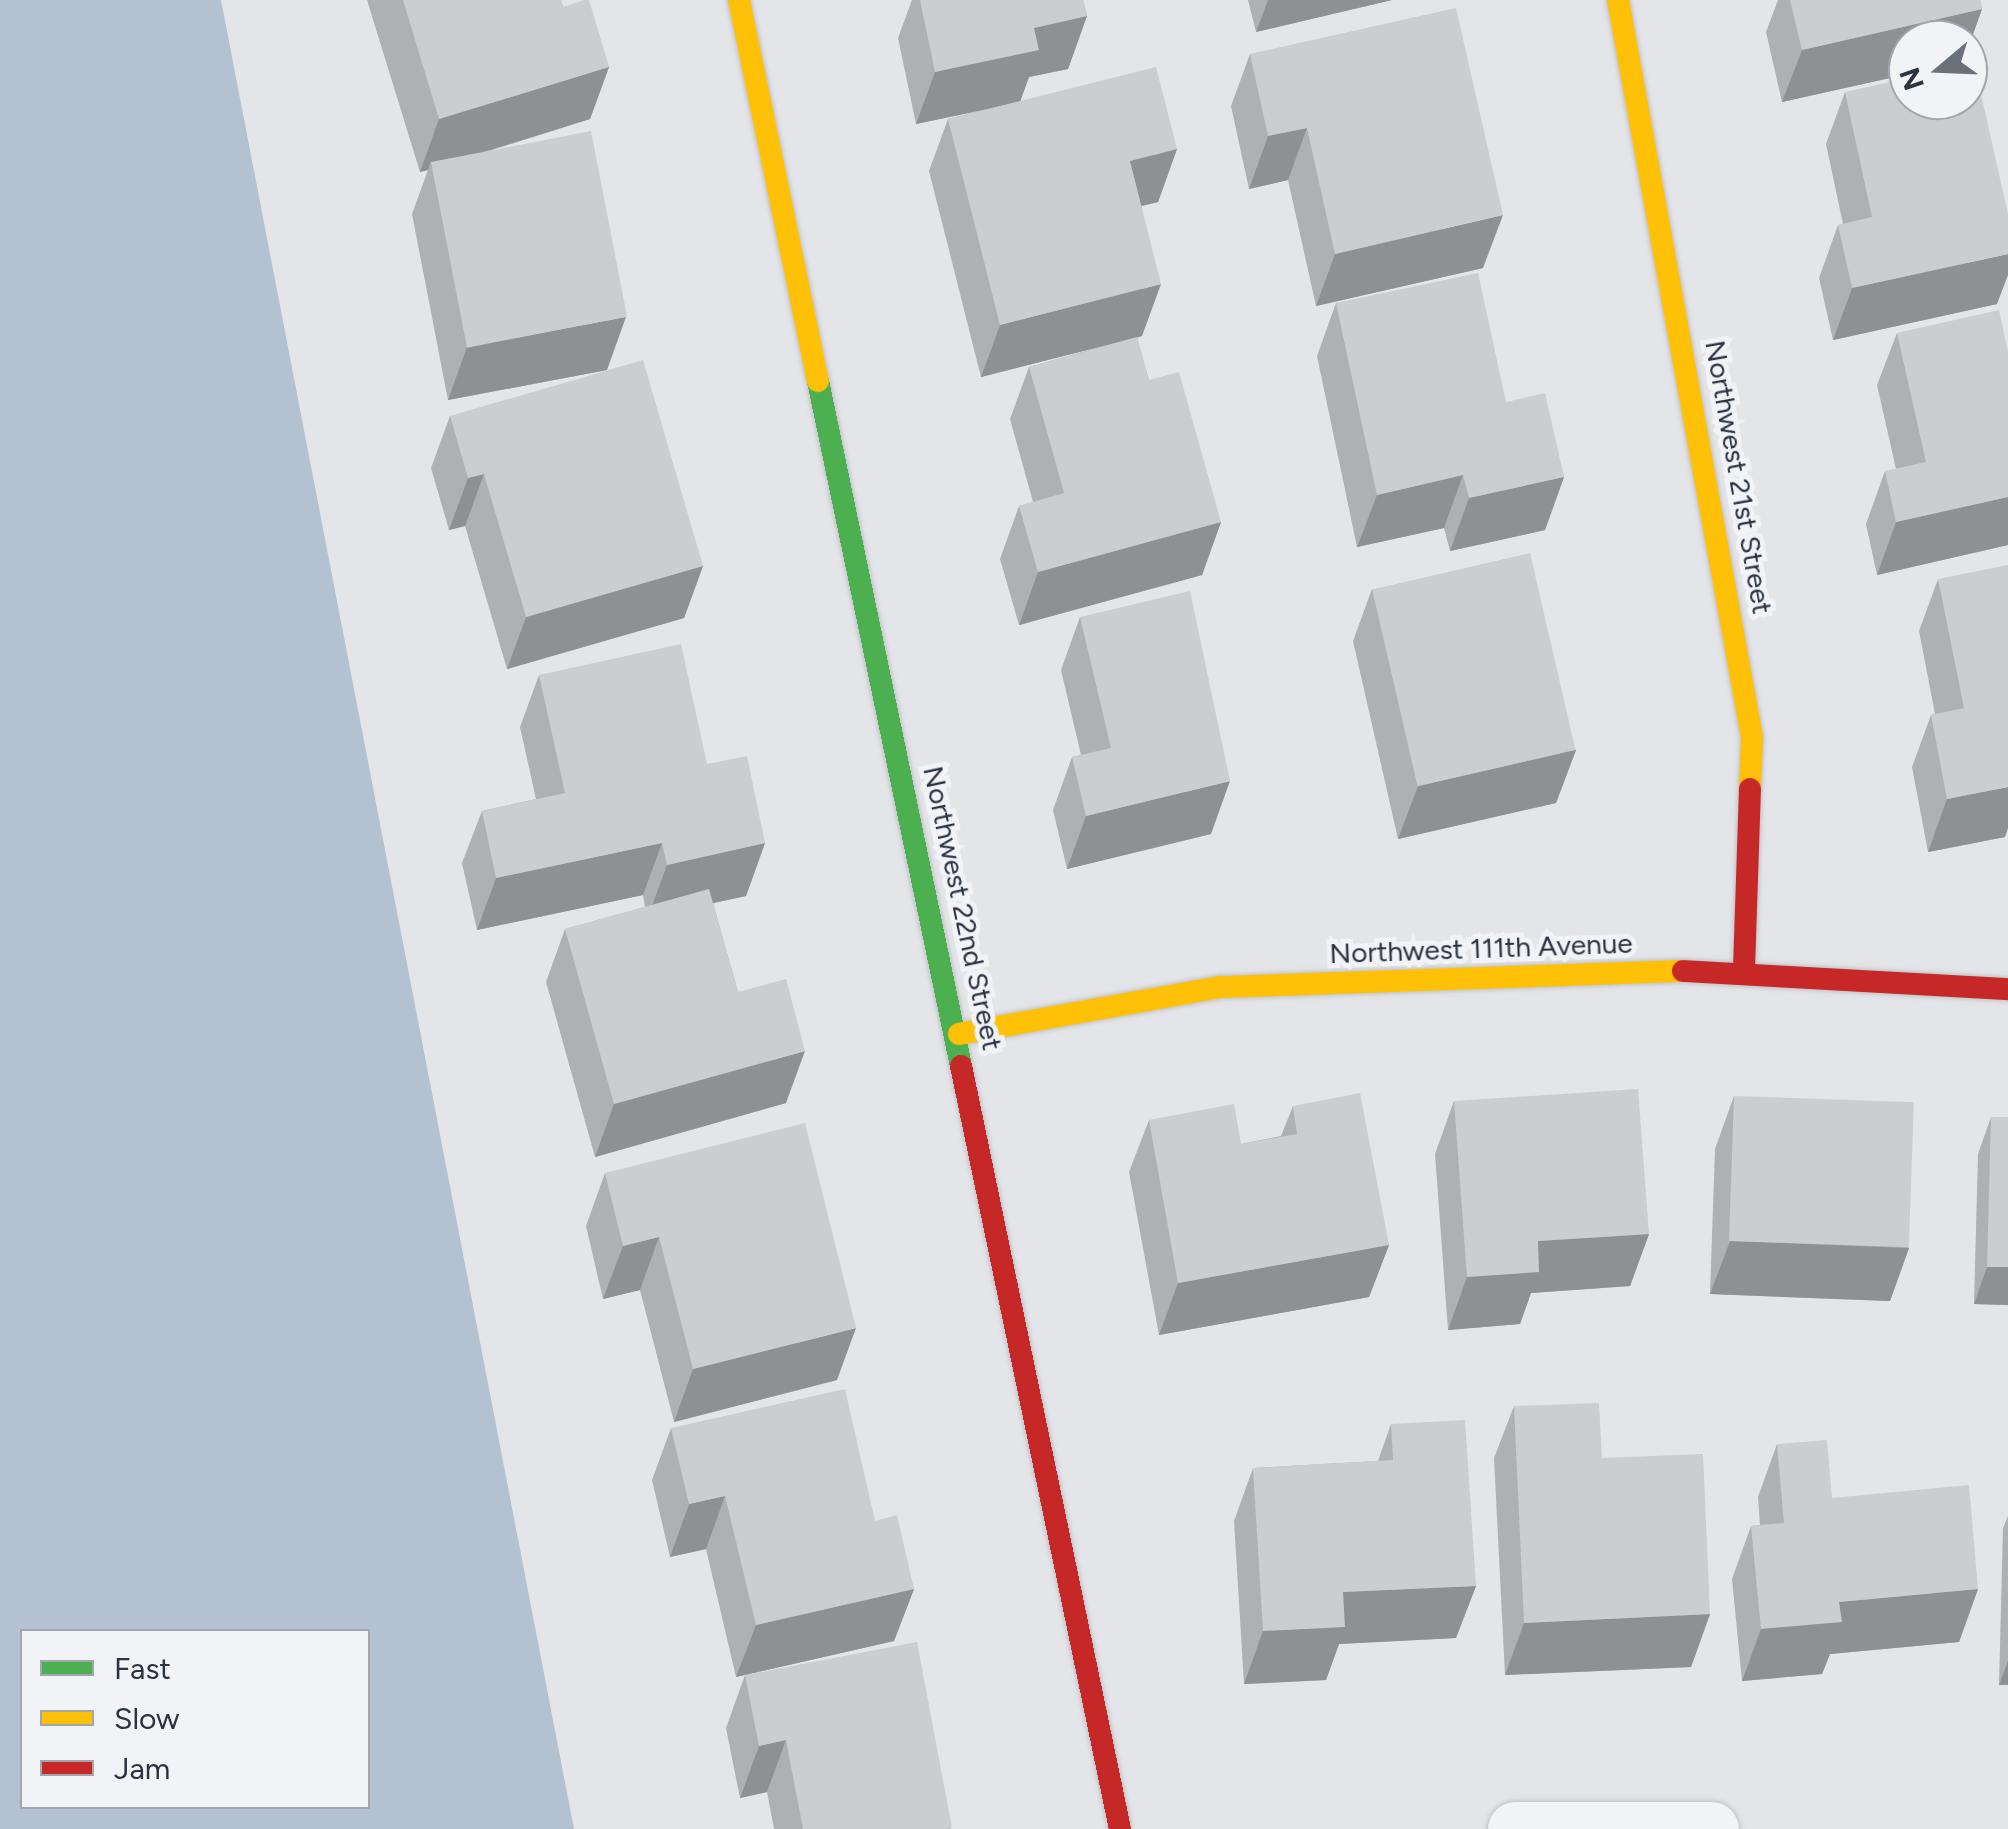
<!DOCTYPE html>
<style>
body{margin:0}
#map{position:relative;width:2008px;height:1829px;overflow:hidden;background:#e3e5e8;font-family:Figtree,sans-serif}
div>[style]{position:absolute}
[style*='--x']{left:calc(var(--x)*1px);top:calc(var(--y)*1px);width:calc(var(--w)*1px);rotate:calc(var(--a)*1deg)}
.water>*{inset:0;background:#b3c1d1}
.roads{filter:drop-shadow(0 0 2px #c1c3c6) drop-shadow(0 0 2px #c1c3c6)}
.street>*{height:55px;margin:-27.5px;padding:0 27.5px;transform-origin:27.5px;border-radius:27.5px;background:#f2f3f5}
.fast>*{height:22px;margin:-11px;padding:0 11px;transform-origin:11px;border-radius:11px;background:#4caf50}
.slow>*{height:22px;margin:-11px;padding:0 11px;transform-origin:11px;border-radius:11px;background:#ffc107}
.jam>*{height:22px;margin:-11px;padding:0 11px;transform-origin:11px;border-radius:11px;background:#c62828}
.wall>*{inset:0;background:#afb0b3}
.shaded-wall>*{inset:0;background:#8e9092}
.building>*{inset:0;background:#cbcdd0;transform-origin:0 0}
span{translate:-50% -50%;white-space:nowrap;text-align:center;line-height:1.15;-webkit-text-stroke:10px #f1f3f7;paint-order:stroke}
.street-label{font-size:28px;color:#2b3240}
.legend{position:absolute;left:20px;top:1629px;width:350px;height:180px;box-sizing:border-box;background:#f1f3f7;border:2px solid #a2a6ae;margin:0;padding:12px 18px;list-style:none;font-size:30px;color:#2b3240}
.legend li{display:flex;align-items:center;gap:20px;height:50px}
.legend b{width:50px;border:2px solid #a2a6ae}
.north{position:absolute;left:1888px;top:20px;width:100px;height:100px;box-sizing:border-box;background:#f1f3f7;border:2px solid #a2a6ae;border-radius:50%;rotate:251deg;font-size:28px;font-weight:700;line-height:40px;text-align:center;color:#2b3240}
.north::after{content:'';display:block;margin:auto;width:35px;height:45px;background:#6b717b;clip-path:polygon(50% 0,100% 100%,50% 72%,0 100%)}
</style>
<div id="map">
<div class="water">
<i style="clip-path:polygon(evenodd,0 0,221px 0,574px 1829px,0 1829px,0 0,22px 1632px,368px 1632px,368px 1806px,22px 1806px,22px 1632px)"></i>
</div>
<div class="roads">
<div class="street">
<i style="--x:1515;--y:1829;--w:196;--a:0"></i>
</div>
<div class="fast">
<i style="--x:818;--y:381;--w:700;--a:78.21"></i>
</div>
<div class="slow">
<i style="--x:739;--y:0;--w:389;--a:78.3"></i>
<i style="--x:1618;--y:0;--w:749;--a:79.7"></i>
<i style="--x:1752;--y:737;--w:52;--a:92.2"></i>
<i style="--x:959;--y:1034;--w:265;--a:-10.2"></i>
<i style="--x:1220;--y:987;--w:463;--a:-2"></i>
</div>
<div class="jam">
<i style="--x:1744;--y:969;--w:180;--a:-88.1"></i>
<i style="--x:1683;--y:971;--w:325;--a:3.2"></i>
<i style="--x:961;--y:1066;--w:779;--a:78.23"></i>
</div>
</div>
<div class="wall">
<i style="clip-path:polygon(367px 0,561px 0,563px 7px,609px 67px,590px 119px,492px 150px,607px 370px,448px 400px,412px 214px,428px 170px,420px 172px)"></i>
<i style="clip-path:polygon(912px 0,1083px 0,1087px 16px,1068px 69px,1029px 77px,1020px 101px,1177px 149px,1158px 202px,1142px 206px,1142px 336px,1137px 338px,1149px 380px,1221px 522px,1202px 575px,1019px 625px,1000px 559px,1019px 506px,1033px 502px,1010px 419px,1029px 367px,1103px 346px,981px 377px,929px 171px,948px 119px,979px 111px,916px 124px,898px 38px)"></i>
<i style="clip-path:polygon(1248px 0,1392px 0,1256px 32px)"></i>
<i style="clip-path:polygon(1778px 0,1980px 0,1982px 9px,1968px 48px,1968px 40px,1908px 40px,1908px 74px,1782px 102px,1766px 32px)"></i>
<i style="clip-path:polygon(1250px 54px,1483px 268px,1316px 306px,1288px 180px,1249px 189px,1231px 106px)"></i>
<i style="clip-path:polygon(1845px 92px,1997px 304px,1833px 340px,1819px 278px,1838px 225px,1843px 224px,1826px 144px)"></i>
<i style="clip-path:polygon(1336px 303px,1506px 402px,1564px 477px,1545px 530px,1450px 551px,1444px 528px,1357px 547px,1317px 356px)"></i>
<i style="clip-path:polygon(1897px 333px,2008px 352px,2008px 545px,1877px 575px,1866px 524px,1885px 471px,1896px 469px,1877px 385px)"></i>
<i style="clip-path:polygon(450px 416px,703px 566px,684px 618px,507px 669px,465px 526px,449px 530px,431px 468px)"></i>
<i style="clip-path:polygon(1938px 579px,2005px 837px,1928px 852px,1912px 767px,1931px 715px,1935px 714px,1919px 631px)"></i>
<i style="clip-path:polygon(1372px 589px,1576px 750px,1556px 803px,1398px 839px,1353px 641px)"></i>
<i style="clip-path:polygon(1080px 617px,1211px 834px,1067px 869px,1053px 810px,1072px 757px,1081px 755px,1061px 670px)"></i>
<i style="clip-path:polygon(539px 675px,707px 764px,765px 843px,746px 896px,713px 903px,738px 992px,786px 1103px,595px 1157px,546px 982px,565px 929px,645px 907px,643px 895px,477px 930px,462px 863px,482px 811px,536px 799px,520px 727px)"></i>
<i style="clip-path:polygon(1734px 1096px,1909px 1248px,1890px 1301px,1710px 1294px,1715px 1149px)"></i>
<i style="clip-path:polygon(1454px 1101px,1649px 1234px,1630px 1286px,1531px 1293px,1520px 1324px,1448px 1330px,1435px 1154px)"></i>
<i style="clip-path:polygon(1293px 1106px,1389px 1245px,1369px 1297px,1159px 1335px,1129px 1172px,1149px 1120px,1241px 1144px,1281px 1136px)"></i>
<i style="clip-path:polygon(1991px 1117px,2008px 1117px,2008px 1305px,1974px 1304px,1978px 1154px)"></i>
<i style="clip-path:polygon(605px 1173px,837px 1380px,674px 1422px,640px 1290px,603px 1299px,586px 1226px)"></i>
<i style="clip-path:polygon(1514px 1406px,1602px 1458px,1710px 1614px,1691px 1667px,1505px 1675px,1494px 1458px)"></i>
<i style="clip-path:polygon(1391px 1424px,1476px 1586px,1456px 1638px,1339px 1644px,1326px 1680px,1244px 1684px,1234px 1521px,1253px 1468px,1378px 1461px)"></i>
<i style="clip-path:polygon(671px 1428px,875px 1521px,914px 1589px,894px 1641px,749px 1674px,951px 1829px,774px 1829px,767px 1792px,740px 1798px,726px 1728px,745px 1675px,736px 1677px,706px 1549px,670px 1557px,652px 1480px)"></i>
<i style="clip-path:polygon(1777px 1444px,1832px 1498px,1978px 1589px,1959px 1642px,1830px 1654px,1822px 1674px,1742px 1681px,1732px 1579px,1751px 1526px,1760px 1525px,1758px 1497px)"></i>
<i style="clip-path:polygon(2008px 1516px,2008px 1685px,1999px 1685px,2003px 1528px)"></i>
</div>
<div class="shaded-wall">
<i style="clip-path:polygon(1268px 0,1392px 0,1256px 32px)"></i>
<i style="clip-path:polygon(1982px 9px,1968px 48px,1968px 40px,1908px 40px,1908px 74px,1782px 102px,1802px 50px)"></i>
<i style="clip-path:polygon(1087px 16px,1068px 69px,1029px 77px,1020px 102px,916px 124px,935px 72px,1034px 28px)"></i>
<i style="clip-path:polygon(609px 67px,590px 119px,432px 168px,431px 161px,428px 170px,420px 172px,439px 119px)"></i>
<i style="clip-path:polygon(1307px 128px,1288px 180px,1249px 189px,1268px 136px)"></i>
<i style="clip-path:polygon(1177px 149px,1158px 202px,1111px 213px,1130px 161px)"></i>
<i style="clip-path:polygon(1503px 215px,1483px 268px,1316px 306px,1335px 254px)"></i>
<i style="clip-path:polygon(2008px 254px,2008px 275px,1997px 304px,1833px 340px,1852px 288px)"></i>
<i style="clip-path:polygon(1161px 284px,1142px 336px,981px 377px,1000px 325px)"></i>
<i style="clip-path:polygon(626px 317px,607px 370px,448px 400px,467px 347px)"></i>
<i style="clip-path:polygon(484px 474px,465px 526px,449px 530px,468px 478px)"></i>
<i style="clip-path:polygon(1463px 475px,1444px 528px,1357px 547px,1377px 495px)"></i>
<i style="clip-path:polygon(1564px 477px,1545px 530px,1450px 551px,1469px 498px)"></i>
<i style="clip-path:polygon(2008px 497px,2008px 545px,1877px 575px,1896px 522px)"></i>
<i style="clip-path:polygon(1221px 522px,1202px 575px,1019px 625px,1038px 572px)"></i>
<i style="clip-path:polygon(703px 566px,684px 618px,507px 669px,526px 617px)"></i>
<i style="clip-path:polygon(1576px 750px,1556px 803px,1398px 839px,1418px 786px)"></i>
<i style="clip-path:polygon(1230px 781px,1211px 834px,1067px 869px,1086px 816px)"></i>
<i style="clip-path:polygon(2008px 787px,2008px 828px,2005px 837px,1928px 852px,1947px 799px)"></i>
<i style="clip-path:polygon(662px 843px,643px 895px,477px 930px,496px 878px)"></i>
<i style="clip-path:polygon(765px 843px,746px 896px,648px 917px,667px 865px)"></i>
<i style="clip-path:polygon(805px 1051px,786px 1103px,595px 1157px,614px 1104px)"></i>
<i style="clip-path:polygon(1649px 1234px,1630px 1286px,1531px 1293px,1520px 1324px,1448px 1330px,1467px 1277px,1538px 1241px)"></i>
<i style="clip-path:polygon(659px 1237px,640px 1290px,603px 1299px,623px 1246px)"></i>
<i style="clip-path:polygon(1730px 1241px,1909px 1248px,1890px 1301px,1710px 1294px)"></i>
<i style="clip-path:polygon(1389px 1245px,1369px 1297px,1159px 1335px,1178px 1283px)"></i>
<i style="clip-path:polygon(1987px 1267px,2008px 1267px,2008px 1305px,1974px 1304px)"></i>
<i style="clip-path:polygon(856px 1328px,837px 1380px,674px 1422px,693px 1369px)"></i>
<i style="clip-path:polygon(725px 1496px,706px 1549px,670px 1557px,689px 1504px)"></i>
<i style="clip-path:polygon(1476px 1586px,1456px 1638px,1339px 1644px,1326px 1680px,1244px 1684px,1263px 1631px,1343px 1592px)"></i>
<i style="clip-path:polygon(914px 1589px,894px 1641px,736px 1677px,756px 1625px)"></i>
<i style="clip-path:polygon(1978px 1589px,1959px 1642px,1830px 1654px,1822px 1674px,1742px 1681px,1761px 1629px,1839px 1602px)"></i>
<i style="clip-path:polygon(1710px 1614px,1691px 1667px,1505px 1675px,1524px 1623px)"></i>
<i style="clip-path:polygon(2008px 1661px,2008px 1685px,1999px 1685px)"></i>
<i style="clip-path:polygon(786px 1740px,767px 1792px,740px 1798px,759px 1746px)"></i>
</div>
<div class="building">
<i style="clip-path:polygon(403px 0,561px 0,563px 7px,584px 0,589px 0,609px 67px,439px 119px)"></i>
<i style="clip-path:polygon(920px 0,1083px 0,1087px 16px,1034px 28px,1039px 50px,935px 72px)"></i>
<i style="clip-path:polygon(1790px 0,1980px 0,1982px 9px,1802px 50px)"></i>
<i style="clip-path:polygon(1456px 8px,1503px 215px,1335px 254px,1307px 128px,1268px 136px,1250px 54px)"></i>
<i style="clip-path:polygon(1974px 63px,2008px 214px,2008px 254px,1852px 288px,1838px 225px,1872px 217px,1845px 92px,1908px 78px,1908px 100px,1968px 100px,1968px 65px)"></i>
<i style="clip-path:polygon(1156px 67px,1177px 149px,1130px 161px,1161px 284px,1000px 325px,948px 119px)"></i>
<i style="left:591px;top:131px;width:189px;height:163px;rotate:79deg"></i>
<i style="clip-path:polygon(1478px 273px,1506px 402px,1545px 393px,1564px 477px,1469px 498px,1463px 475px,1377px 495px,1336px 303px)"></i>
<i style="clip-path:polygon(1999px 310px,2008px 352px,2008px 497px,1896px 522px,1885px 471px,1926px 462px,1897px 333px)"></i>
<i style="clip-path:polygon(1137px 337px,1149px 380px,1179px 372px,1221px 522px,1038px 572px,1019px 506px,1064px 493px,1029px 367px)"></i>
<i style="clip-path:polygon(643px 360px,703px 566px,526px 617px,484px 474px,468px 478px,450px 416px)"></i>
<i style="left:1530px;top:553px;width:202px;height:162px;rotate:77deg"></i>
<i style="clip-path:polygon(2008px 565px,2008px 787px,1947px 799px,1931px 715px,1964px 708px,1938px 579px)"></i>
<i style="clip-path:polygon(1190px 591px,1230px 781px,1086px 816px,1072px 757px,1111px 748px,1080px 617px)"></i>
<i style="clip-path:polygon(681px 644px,707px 764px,747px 756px,765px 843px,667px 865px,662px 843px,496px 878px,482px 811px,565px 793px,539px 675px)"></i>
<i style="clip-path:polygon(709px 889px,738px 992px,786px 979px,805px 1051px,614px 1104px,565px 929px)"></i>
<i style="clip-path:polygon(1638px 1089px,1649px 1234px,1538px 1241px,1539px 1272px,1467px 1277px,1454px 1101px)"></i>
<i style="clip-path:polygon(1360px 1093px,1389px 1245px,1178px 1283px,1149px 1120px,1234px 1104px,1241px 1144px,1297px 1134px,1293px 1106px)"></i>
<i style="left:1734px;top:1096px;width:180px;height:145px;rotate:2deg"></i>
<i style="clip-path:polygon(1991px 1117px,2008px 1117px,2008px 1267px,1987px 1267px)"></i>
<i style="clip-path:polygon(805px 1123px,856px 1328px,693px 1369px,659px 1237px,623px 1246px,605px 1173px)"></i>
<i style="clip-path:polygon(845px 1389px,875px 1521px,897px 1515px,914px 1589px,756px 1625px,725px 1496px,689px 1504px,671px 1428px)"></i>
<i style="clip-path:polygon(1599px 1403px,1602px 1458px,1703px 1454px,1710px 1614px,1524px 1623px,1514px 1406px)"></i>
<i style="clip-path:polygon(1465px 1420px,1476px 1586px,1343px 1592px,1345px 1627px,1263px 1631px,1253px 1468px,1393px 1460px,1391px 1424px)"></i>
<i style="clip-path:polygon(1827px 1440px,1832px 1498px,1969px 1485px,1978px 1589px,1839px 1602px,1842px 1622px,1761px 1629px,1751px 1526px,1784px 1523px,1777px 1444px)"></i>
<i style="clip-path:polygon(917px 1642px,952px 1828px,944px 1829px,803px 1829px,786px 1740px,759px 1746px,745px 1675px)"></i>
</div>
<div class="street-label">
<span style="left:1739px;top:477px;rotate:80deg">Northwest 21st Street</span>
<span style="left:963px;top:908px;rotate:78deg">Northwest 22nd Street</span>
<span style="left:1481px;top:948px;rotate:-2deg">Northwest 111th Avenue</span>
</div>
<ul class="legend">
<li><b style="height:12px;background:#4caf50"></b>Fast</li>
<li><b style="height:12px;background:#ffc107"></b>Slow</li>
<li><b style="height:12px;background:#c62828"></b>Jam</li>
</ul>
<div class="north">N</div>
</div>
